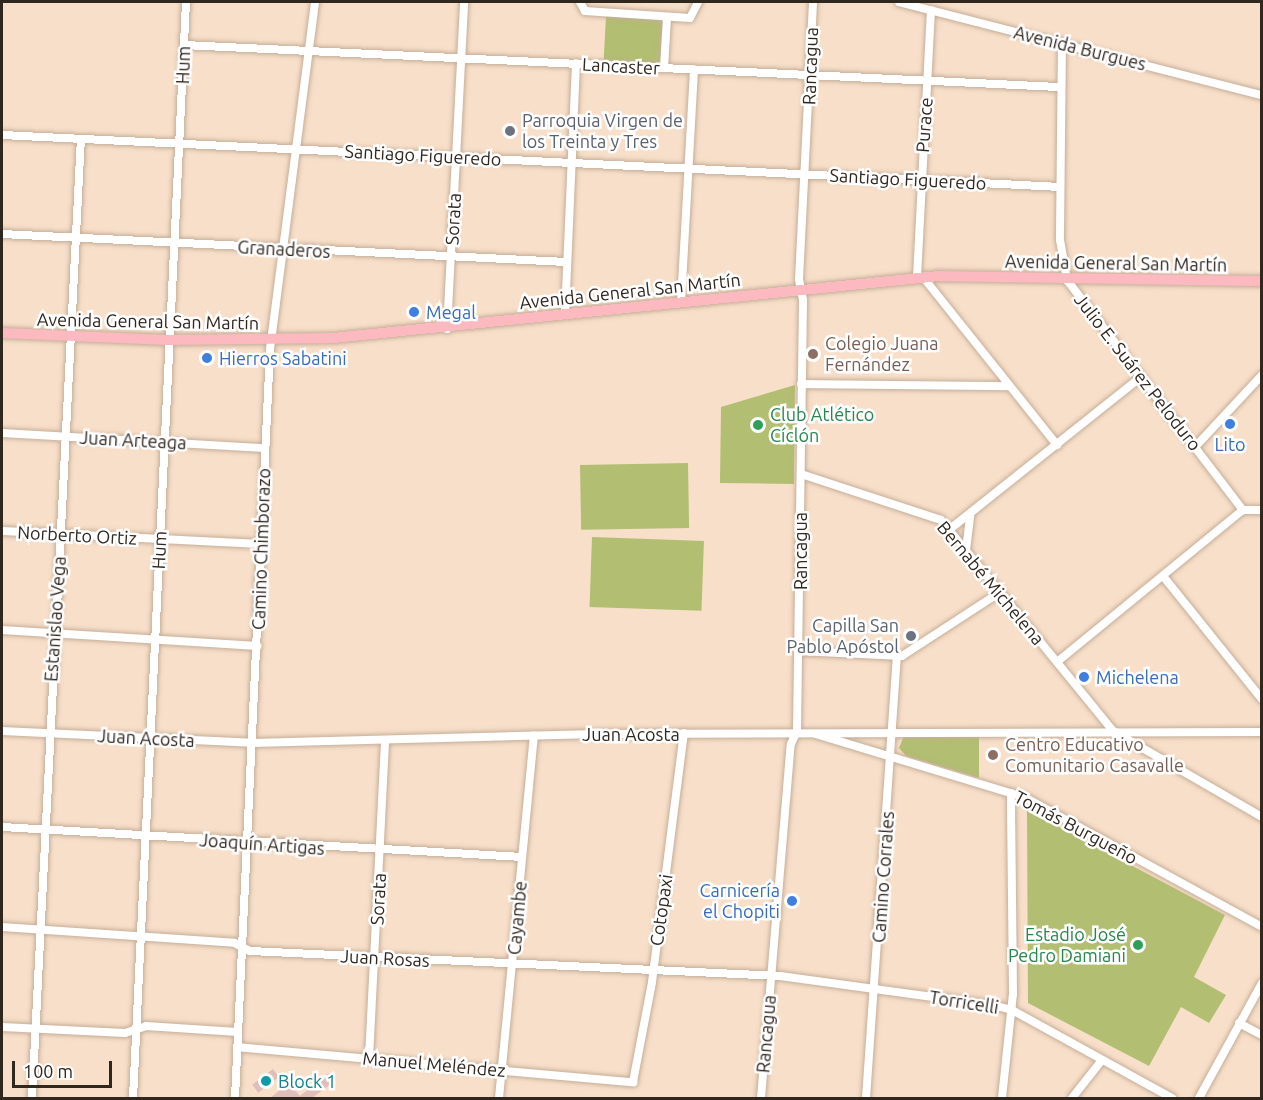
<!DOCTYPE html>
<meta charset="utf-8">
<style>
body{margin:0}
#map{position:relative;width:1263px;height:1100px;overflow:hidden;background:#f8dfc9;font-family:Ubuntu,sans-serif}
div>[style]{position:absolute}
[style*='--x']{left:calc(var(--x)*1px);top:calc(var(--y)*1px);width:calc(var(--w)*1px);rotate:calc(var(--a)*1deg)}
.green>*{inset:0;background:#b2be71;transform-origin:0 0}
.building>*{inset:0;background:#e0beb9;transform-origin:0 0}
.roads{filter:drop-shadow(0 0 2px #c5ae99) drop-shadow(0 0 2px #c5ae99)}
.minor>*{height:8px;margin:-4px;padding:0 4px;transform-origin:4px;border-radius:4px;background:#fff}
.major>*{height:10px;margin:-5px;padding:0 5px;transform-origin:5px;border-radius:5px;background:#fcb9c0}
.dots>*{width:16px;height:16px;translate:-50% -50%;box-sizing:border-box;border:3px solid #fff;border-radius:50%}
span{translate:-50% -50%;white-space:nowrap;text-align:center;line-height:1.15;-webkit-text-stroke:5px #fff;paint-order:stroke}
.street-label{font-size:18px;color:#30271f}
.worship-label{font-size:18px;color:#5b616d}
.left{translate:0 -50%;text-align:left}
.right{translate:-100% -50%;text-align:right}
.shop-label{font-size:18px;color:#366cbe}
.education-label{font-size:18px;color:#785e54}
.leisure-label{font-size:18px;color:#27864d}
.culture-label{font-size:18px;color:#0d838f}
.frame{position:absolute;inset:0;border:3px solid #30271f;pointer-events:none}
.scale{position:absolute;left:12px;top:1061px;width:100px;height:27px;box-sizing:border-box;border:3px solid #30271f;border-top:0;padding-left:8px;font-size:18px;line-height:21px;white-space:nowrap;color:#30271f;-webkit-text-stroke:4px #fff;paint-order:stroke}
</style>
<div id="map">
<div class="green">
<i style="left:606px;top:16px;width:58px;height:45px;rotate:3deg"></i>
<i style="clip-path:polygon(795px 385px,794px 484px,720px 483px,721px 407px)"></i>
<i style="left:688px;top:463px;width:65px;height:108px;rotate:89deg"></i>
<i style="left:592px;top:537px;width:112px;height:70px;rotate:2deg"></i>
<i style="clip-path:polygon(979px 735px,979px 778px,906px 756px,899px 748px,904px 736px)"></i>
<i style="clip-path:polygon(1027px 810px,1225px 915px,1194px 977px,1226px 995px,1209px 1023px,1181px 1007px,1149px 1066px,1028px 1003px)"></i>
</div>
<div class="building">
<i style="left:273px;top:1069px;width:10px;height:26px;rotate:53deg"></i>
<i style="clip-path:polygon(329px 1073px,335px 1081px,312px 1098px,270px 1098px,289px 1083px,300px 1096px)"></i>
</div>
<div class="roads">
<div class="minor">
<i style="--x:580;--y:2;--w:10;--a:61"></i>
<i style="--x:585;--y:11;--w:105;--a:3.8"></i>
<i style="--x:690;--y:18;--w:18;--a:-63"></i>
<i style="--x:899;--y:2;--w:375;--a:14.4"></i>
<i style="--x:1062;--y:42;--w:198;--a:90.6"></i>
<i style="--x:1060;--y:240;--w:41;--a:80.1"></i>
<i style="--x:1067;--y:280;--w:290;--a:52.6"></i>
<i style="--x:184;--y:45;--w:876;--a:2.75"></i>
<i style="--x:664;--y:68;--w:51;--a:-86.6"></i>
<i style="--x:2;--y:135;--w:1059;--a:2.81"></i>
<i style="--x:2;--y:234;--w:566;--a:2.84"></i>
<i style="--x:917;--y:277;--w:267;--a:-87"></i>
<i style="--x:923;--y:277;--w:215;--a:51.4"></i>
<i style="--x:681;--y:302;--w:233;--a:-86.8"></i>
<i style="--x:565;--y:315;--w:252;--a:-87.5"></i>
<i style="--x:447;--y:329;--w:327;--a:-87"></i>
<i style="--x:801;--y:384;--w:208;--a:0.6"></i>
<i style="--x:2;--y:433;--w:263;--a:3.3"></i>
<i style="--x:1196;--y:446;--w:97;--a:-47.1"></i>
<i style="--x:801;--y:474;--w:147;--a:18.2"></i>
<i style="--x:941;--y:520;--w:272;--a:50.8"></i>
<i style="--x:1113;--y:731;--w:172;--a:30"></i>
<i style="--x:950;--y:529;--w:243;--a:-38.5"></i>
<i style="--x:2;--y:531;--w:259;--a:2.9"></i>
<i style="--x:966;--y:550;--w:35;--a:-83"></i>
<i style="--x:1163;--y:576;--w:158;--a:51.2"></i>
<i style="--x:2;--y:630;--w:256;--a:3.6"></i>
<i style="--x:799;--y:651;--w:103;--a:2.8"></i>
<i style="--x:902;--y:656;--w:117;--a:-33.1"></i>
<i style="--x:1057;--y:662;--w:240;--a:-39.3"></i>
<i style="--x:1243;--y:510;--w:19;--a:0"></i>
<i style="--x:2;--y:731;--w:250;--a:2.7"></i>
<i style="--x:252;--y:743;--w:335;--a:-1.5"></i>
<i style="--x:587;--y:734;--w:675;--a:-0.17"></i>
<i style="--x:816;--y:734;--w:217;--a:16.9"></i>
<i style="--x:1024;--y:797;--w:271;--a:28.6"></i>
<i style="--x:2;--y:827;--w:521;--a:3.3"></i>
<i style="--x:2;--y:927;--w:233;--a:3.9"></i>
<i style="--x:234;--y:943;--w:18;--a:27"></i>
<i style="--x:250;--y:951;--w:531;--a:2.7"></i>
<i style="--x:780;--y:976;--w:215;--a:7.8"></i>
<i style="--x:993;--y:1005;--w:20;--a:15"></i>
<i style="--x:1012;--y:1010;--w:183;--a:28.8"></i>
<i style="--x:1239;--y:1023;--w:26;--a:28"></i>
<i style="--x:2;--y:1027;--w:123;--a:2.8"></i>
<i style="--x:125;--y:1033;--w:22;--a:-18"></i>
<i style="--x:146;--y:1026;--w:92;--a:3.7"></i>
<i style="--x:237;--y:1047;--w:398;--a:5.1"></i>
<i style="--x:633;--y:1082;--w:102;--a:-79.2"></i>
<i style="--x:652;--y:982;--w:251;--a:-82.7"></i>
<i style="--x:369;--y:1058;--w:318;--a:-87.1"></i>
<i style="--x:32;--y:1098;--w:960;--a:-87.08"></i>
<i style="--x:133;--y:1098;--w:1097;--a:-87.23"></i>
<i style="--x:235;--y:1098;--w:750;--a:-87.32"></i>
<i style="--x:270;--y:349;--w:350;--a:-82.6"></i>
<i style="--x:499;--y:1098;--w:364;--a:-84.5"></i>
<i style="--x:761;--y:1098;--w:355;--a:-85.2"></i>
<i style="--x:791;--y:744;--w:14;--a:-65"></i>
<i style="--x:797;--y:731;--w:431;--a:-89.2"></i>
<i style="--x:803;--y:300;--w:21;--a:-101"></i>
<i style="--x:799;--y:279;--w:277;--a:-87.1"></i>
<i style="--x:866;--y:1098;--w:443;--a:-86"></i>
<i style="--x:1002;--y:1098;--w:105;--a:-84"></i>
<i style="--x:1013;--y:994;--w:201;--a:-90.6"></i>
<i style="--x:1072;--y:1098;--w:48;--a:-51.7"></i>
<i style="--x:1199;--y:1098;--w:131;--a:-61.3"></i>
</div>
<div class="major">
<i style="--x:2;--y:333;--w:166;--a:2.4"></i>
<i style="--x:168;--y:340;--w:165;--a:-0.7"></i>
<i style="--x:333;--y:338;--w:609;--a:-5.84"></i>
<i style="--x:939;--y:276;--w:323;--a:0.9"></i>
</div>
</div>
<div class="dots">
<i style="left:510px;top:131px;background:#6b7280"></i>
<i style="left:414px;top:312px;background:#3f7fe0"></i>
<i style="left:813px;top:354px;background:#8d6e63"></i>
<i style="left:207px;top:358px;background:#3f7fe0"></i>
<i style="left:1230px;top:424px;background:#3f7fe0"></i>
<i style="left:758px;top:425px;background:#2e9e5b"></i>
<i style="left:911px;top:636px;background:#6b7280"></i>
<i style="left:1084px;top:677px;background:#3f7fe0"></i>
<i style="left:993px;top:755px;background:#8d6e63"></i>
<i style="left:792px;top:901px;background:#3f7fe0"></i>
<i style="left:1138px;top:945px;background:#2e9e5b"></i>
<i style="left:266px;top:1081px;background:#0f9aa8"></i>
</div>
<div class="street-label">
<span style="left:1080px;top:48px;rotate:14deg">Avenida Burgues</span>
<span style="left:183px;top:65px;rotate:-88deg">Hum</span>
<span style="left:621px;top:66px;rotate:3deg">Lancaster</span>
<span style="left:810px;top:66px;rotate:-88deg">Rancagua</span>
<span style="left:924px;top:125px;rotate:-86deg">Purace</span>
<span style="left:423px;top:155px;rotate:3deg">Santiago Figueredo</span>
<span style="left:908px;top:179px;rotate:3deg">Santiago Figueredo</span>
<span style="left:453px;top:219px;rotate:-87deg">Sorata</span>
<span style="left:284px;top:249px;rotate:3deg">Granaderos</span>
<span style="left:1116px;top:263px;rotate:1deg">Avenida General San Martín</span>
<span style="left:630px;top:291px;rotate:-6deg">Avenida General San Martín</span>
<span style="left:148px;top:321px;rotate:1deg">Avenida General San Martín</span>
<span style="left:1138px;top:372px;rotate:52deg">Julio E. Suárez Peloduro</span>
<span style="left:133px;top:440px;rotate:3deg">Juan Arteaga</span>
<span style="left:77px;top:535px;rotate:3deg">Norberto Ortiz</span>
<span style="left:261px;top:549px;rotate:-88deg">Camino Chimborazo</span>
<span style="left:159px;top:550px;rotate:-87deg">Hum</span>
<span style="left:800px;top:551px;rotate:-90deg">Rancagua</span>
<span style="left:991px;top:583px;rotate:50deg">Bernabé Michelena</span>
<span style="left:55px;top:619px;rotate:-86deg">Estanislao Vega</span>
<span style="left:631px;top:734px">Juan Acosta</span>
<span style="left:146px;top:738px;rotate:3deg">Juan Acosta</span>
<span style="left:1076px;top:827px;rotate:28deg">Tomás Burgueño</span>
<span style="left:262px;top:844px;rotate:4deg">Joaquín Artigas</span>
<span style="left:883px;top:877px;rotate:-86deg">Camino Corrales</span>
<span style="left:378px;top:899px;rotate:-87deg">Sorata</span>
<span style="left:661px;top:910px;rotate:-82deg">Cotopaxi</span>
<span style="left:517px;top:918px;rotate:-85deg">Cayambe</span>
<span style="left:385px;top:958px;rotate:3deg">Juan Rosas</span>
<span style="left:964px;top:1002px;rotate:9deg">Torricelli</span>
<span style="left:766px;top:1034px;rotate:-85deg">Rancagua</span>
<span style="left:434px;top:1064px;rotate:5deg">Manuel Meléndez</span>
</div>
<div class="worship-label">
<span class="left" style="left:522px;top:131px">Parroquia Virgen de<br>los Treinta y Tres</span>
<span class="right" style="left:899px;top:636px">Capilla San<br>Pablo Apóstol</span>
</div>
<div class="shop-label">
<span class="left" style="left:426px;top:312px">Megal</span>
<span class="left" style="left:219px;top:358px">Hierros Sabatini</span>
<span style="left:1230px;top:444px">Lito</span>
<span class="left" style="left:1096px;top:677px">Michelena</span>
<span class="right" style="left:780px;top:901px">Carnicería<br>el Chopiti</span>
</div>
<div class="education-label">
<span class="left" style="left:825px;top:354px">Colegio Juana<br>Fernández</span>
<span class="left" style="left:1005px;top:755px">Centro Educativo<br>Comunitario Casavalle</span>
</div>
<div class="leisure-label">
<span class="left" style="left:770px;top:425px">Club Atlético<br>Cíclón</span>
<span class="right" style="left:1126px;top:945px">Estadio José<br>Pedro Damiani</span>
</div>
<div class="culture-label">
<span class="left" style="left:278px;top:1081px">Block 1</span>
</div>
<div class="frame"></div>
<div class="scale">100 m</div>
</div>
